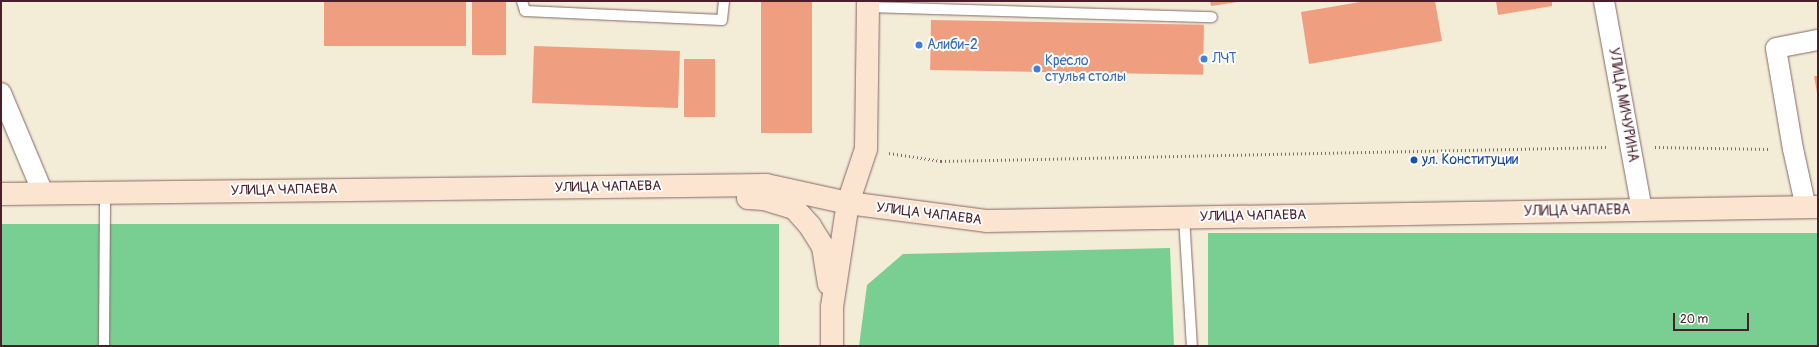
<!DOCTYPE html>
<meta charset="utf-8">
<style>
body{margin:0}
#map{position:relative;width:1819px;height:347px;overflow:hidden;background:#f3ecd7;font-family:Pangolin,sans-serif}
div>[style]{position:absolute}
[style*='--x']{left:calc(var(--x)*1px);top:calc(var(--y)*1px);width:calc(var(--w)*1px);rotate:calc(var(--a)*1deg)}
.green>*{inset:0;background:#79cf92;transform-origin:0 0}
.building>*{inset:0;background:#f09e80;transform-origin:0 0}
.path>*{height:2.5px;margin-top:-1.25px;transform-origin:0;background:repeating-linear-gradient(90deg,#856767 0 1px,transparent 0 4px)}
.roads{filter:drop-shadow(0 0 1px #856767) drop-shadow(0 0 1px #856767)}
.lane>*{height:10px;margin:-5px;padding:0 5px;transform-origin:5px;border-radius:5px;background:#fff}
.street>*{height:20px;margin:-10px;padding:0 10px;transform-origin:10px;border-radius:10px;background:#fff}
.secondary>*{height:22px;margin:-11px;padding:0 11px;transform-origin:11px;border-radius:11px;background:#fce5d0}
.dots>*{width:11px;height:11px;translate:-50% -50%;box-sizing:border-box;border:2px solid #fff;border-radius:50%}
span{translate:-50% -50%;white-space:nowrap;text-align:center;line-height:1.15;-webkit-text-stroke:4px #fff;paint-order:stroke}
.shop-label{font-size:14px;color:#366cbe}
.left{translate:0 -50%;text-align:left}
.street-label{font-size:14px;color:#4a1f2b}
.transit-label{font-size:14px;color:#164399}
.frame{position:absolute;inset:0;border:2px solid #4a1f2b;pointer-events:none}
.scale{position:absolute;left:1673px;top:313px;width:76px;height:18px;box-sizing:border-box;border:2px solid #4a1f2b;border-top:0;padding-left:5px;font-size:12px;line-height:14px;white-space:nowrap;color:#4a1f2b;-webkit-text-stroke:3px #fff;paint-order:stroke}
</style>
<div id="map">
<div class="green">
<i style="left:1px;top:224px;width:778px;height:122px"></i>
<i style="left:1818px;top:233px;width:113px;height:610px;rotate:90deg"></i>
<i style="clip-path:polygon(1170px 248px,1174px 346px,859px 346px,867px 285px,903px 254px)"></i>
</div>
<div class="building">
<i style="left:324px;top:1px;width:142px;height:45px"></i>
<i style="left:472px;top:1px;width:34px;height:54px"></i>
<i style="left:761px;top:1px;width:51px;height:132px"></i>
<i style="clip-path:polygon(1210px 1px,1238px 1px,1238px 2px,1211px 6px)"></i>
<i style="clip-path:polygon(1366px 1px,1435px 1px,1442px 41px,1309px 64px,1301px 12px)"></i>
<i style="clip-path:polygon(1496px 1px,1552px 1px,1552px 6px,1498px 15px)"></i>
<i style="left:931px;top:20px;width:273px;height:50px;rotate:1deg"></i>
<i style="left:534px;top:46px;width:146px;height:57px;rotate:2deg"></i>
<i style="left:684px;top:59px;width:31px;height:58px"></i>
<i style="clip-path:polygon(1814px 76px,1818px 76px,1818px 93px,1817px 93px)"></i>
</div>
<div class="path">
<i style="--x:1655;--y:147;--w:115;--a:1"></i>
<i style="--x:889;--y:153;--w:53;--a:8.7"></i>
<i style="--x:941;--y:161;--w:667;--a:-1.2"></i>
</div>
<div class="roads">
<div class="lane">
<i style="--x:522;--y:1;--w:10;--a:73"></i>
<i style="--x:525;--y:11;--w:197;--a:2.6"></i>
<i style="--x:722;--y:20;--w:19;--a:-84"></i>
<i style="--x:868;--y:7;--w:344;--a:1.7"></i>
<i style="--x:1184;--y:217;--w:129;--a:86.5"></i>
<i style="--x:104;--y:346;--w:154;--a:-89.6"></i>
</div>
<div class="street">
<i style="--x:1604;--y:1;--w:212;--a:79.7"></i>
<i style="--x:1;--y:93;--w:108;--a:67.2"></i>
<i style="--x:1806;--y:208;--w:60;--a:-102.4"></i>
<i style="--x:1793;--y:149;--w:102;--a:-99.6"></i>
<i style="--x:1776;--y:48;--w:43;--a:-10.8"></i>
</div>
<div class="secondary">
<i style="--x:1;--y:194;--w:765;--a:-0.67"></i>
<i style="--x:766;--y:185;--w:84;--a:12.4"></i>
<i style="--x:848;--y:203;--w:139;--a:7.4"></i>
<i style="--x:986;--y:221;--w:832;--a:-0.96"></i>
<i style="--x:748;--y:198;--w:16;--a:4"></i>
<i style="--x:764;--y:199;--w:31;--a:17"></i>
<i style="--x:794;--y:208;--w:24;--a:48"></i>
<i style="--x:810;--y:226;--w:25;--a:58"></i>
<i style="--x:823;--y:247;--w:37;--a:81"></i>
<i style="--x:832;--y:346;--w:39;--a:-90"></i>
<i style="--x:832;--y:307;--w:105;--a:-81.3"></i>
<i style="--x:848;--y:203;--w:57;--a:-71.6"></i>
<i style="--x:866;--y:149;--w:148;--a:-89.2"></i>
</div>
</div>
<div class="dots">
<i style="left:919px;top:45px;background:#3f7fe0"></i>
<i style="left:1204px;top:59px;background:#3f7fe0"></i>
<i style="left:1037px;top:69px;background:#3f7fe0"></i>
<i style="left:1414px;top:160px;background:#1a4fb4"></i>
</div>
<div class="shop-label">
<span class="left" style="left:927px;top:45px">Алиби-2</span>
<span class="left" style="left:1212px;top:59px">ЛЧТ</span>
<span class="left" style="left:1045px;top:69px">Кресло<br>стулья столы</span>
</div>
<div class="street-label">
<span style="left:1623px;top:105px;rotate:80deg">УЛИЦА МИЧУРИНА</span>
<span style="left:608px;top:187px;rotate:-1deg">УЛИЦА ЧАПАЕВА</span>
<span style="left:284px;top:190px;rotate:-1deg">УЛИЦА ЧАПАЕВА</span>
<span style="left:1577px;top:211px;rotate:-1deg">УЛИЦА ЧАПАЕВА</span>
<span style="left:929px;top:214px;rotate:7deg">УЛИЦА ЧАПАЕВА</span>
<span style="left:1253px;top:216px;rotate:-1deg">УЛИЦА ЧАПАЕВА</span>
</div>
<div class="transit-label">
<span class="left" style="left:1422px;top:160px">ул. Конституции</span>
</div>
<div class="frame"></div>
<div class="scale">20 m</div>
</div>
